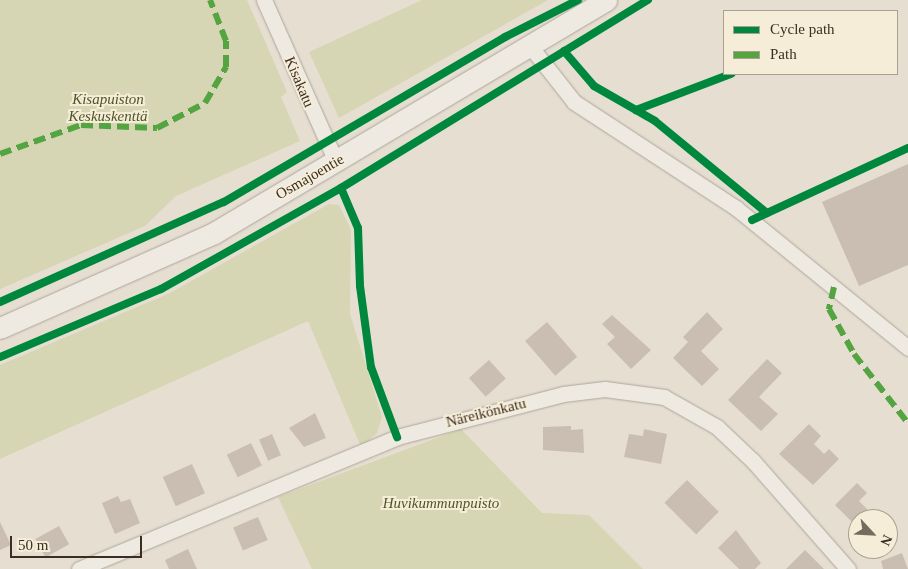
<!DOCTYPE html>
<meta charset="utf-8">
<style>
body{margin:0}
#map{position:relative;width:908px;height:569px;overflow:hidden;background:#e6dfd1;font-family:"Times New Roman",serif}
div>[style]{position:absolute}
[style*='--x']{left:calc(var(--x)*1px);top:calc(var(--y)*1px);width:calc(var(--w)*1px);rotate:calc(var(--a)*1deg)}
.green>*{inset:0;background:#d6d5b4}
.building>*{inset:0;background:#cabeb2;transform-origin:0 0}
.roads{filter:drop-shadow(0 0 1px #aca59a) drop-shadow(0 0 1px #aca59a)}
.street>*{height:15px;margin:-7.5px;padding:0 7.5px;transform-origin:7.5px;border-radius:7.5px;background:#eeeae2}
.secondary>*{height:21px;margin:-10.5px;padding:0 10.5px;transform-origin:10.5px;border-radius:10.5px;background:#eeeae2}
.quiet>*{height:6px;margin-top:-3px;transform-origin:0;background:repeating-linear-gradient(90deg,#54a441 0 12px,transparent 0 18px)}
.cycleway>*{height:8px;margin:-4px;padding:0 4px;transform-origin:4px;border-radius:4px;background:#00873e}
span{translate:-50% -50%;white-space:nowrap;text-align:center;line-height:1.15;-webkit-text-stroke:4px #f6edd8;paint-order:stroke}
.street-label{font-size:15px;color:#3b2d21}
.park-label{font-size:15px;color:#4c5728;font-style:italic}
.legend{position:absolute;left:723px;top:10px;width:175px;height:65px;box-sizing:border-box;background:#f6edd8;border:1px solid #aba08f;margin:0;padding:6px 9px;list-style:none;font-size:15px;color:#3b2d21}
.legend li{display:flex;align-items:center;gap:10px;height:25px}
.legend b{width:25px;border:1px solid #aba08f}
.north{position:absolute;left:848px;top:509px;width:50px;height:50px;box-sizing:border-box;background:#f6edd8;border:1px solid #aba08f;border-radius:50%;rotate:115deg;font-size:14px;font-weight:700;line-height:20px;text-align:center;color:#3b2d21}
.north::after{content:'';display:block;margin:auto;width:18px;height:22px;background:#776b5f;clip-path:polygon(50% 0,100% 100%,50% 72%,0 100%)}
.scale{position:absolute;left:10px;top:536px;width:132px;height:22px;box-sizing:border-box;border:2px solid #3b2d21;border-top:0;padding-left:6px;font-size:15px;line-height:18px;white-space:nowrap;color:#3b2d21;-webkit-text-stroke:4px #f6edd8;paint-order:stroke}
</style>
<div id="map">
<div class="green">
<i style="clip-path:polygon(0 0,247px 0,287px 92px,281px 97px,300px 141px,176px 196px,145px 226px,0 289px)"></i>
<i style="clip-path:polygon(422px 0,548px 0,339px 118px,309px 52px)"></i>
<i style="clip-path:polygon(329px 204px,339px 205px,351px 230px,350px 314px,382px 417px,377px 433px,361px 447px,308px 321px,0 459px,0 365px,170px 293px)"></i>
<i style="clip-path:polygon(461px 429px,542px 513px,589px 515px,643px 569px,312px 569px,278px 497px)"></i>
</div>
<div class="building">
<i style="clip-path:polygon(908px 164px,908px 265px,859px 286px,822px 202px)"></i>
<i style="clip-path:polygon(707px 312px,723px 329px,701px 351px,719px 369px,702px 386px,673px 358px,688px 342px,683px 337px)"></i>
<i style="clip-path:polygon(612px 315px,651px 350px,631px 369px,607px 344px,615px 337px,602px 324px)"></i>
<i style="left:547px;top:322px;width:46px;height:29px;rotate:49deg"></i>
<i style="clip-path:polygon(767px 359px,782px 373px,759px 397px,778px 414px,761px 431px,728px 400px)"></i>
<i style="left:489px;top:360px;width:25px;height:27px;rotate:48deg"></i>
<i style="clip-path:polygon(315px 413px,326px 438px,304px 447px,289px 428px)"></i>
<i style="clip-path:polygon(809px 424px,821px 436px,814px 444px,824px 454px,829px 449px,839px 459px,813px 485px,779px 454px)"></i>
<i style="clip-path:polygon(571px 426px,571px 430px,583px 429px,584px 453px,543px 450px,543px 427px)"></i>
<i style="clip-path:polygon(644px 429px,667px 434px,661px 464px,624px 457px,629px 434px,643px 436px)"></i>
<i style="left:272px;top:434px;width:23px;height:14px;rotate:67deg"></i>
<i style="left:251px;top:443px;width:25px;height:27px;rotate:64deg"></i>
<i style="left:192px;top:464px;width:32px;height:32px;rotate:66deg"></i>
<i style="left:687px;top:480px;width:45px;height:32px;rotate:45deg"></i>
<i style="clip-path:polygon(857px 483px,867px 493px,859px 501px,877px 519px,858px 519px,858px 528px,835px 505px)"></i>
<i style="clip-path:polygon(118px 496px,121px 502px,130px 499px,140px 523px,115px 534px,102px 503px)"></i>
<i style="left:258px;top:517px;width:25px;height:27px;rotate:67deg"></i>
<i style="clip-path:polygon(0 522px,11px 545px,0 550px)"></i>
<i style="left:59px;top:526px;width:21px;height:27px;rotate:61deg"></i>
<i style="clip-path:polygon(736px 530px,761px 563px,755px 569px,739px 569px,718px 548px)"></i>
<i style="clip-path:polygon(188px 549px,197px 569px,169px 569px,165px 560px)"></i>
<i style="clip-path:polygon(805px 550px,824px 569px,786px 569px)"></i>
<i style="clip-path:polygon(902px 553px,908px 569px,883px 569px,881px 561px)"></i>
</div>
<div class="roads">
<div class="street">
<i style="--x:264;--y:0;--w:177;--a:66"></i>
<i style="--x:530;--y:46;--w:71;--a:51.8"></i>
<i style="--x:574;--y:102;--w:194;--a:33.2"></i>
<i style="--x:736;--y:208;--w:222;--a:39.1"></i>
<i style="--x:79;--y:569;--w:344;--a:-22.5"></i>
<i style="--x:397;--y:437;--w:171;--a:-14.5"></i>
<i style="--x:563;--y:394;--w:42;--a:-6.8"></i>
<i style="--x:605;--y:389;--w:60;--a:7.7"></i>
<i style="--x:664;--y:397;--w:61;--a:29.5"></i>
<i style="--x:717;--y:427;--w:50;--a:43.4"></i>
<i style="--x:753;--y:461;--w:144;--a:48.7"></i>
</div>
<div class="secondary">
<i style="--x:0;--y:328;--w:234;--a:-23.9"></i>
<i style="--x:214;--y:233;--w:456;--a:-30.7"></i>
</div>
</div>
<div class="quiet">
<i style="--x:0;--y:154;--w:86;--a:-19.7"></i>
<i style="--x:81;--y:125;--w:76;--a:2.3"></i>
<i style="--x:157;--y:128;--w:54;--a:-27.5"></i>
<i style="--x:205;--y:103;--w:42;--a:-59.7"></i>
<i style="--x:226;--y:67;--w:26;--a:-90"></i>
<i style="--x:226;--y:41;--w:44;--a:-111.3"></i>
<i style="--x:834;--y:287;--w:23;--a:103"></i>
<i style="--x:829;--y:309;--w:51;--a:60.9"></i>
<i style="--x:854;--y:354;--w:88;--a:52"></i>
</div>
<div class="cycleway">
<i style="--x:564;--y:51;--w:46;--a:49.4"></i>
<i style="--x:594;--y:86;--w:70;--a:29.8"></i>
<i style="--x:655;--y:121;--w:145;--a:39.4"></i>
<i style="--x:636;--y:110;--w:102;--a:-20.8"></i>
<i style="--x:341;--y:188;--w:43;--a:67"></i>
<i style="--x:358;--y:228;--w:58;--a:88"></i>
<i style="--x:360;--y:286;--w:82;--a:82.3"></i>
<i style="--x:371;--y:367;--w:75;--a:69.6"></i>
<i style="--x:752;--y:220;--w:172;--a:-24.8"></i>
<i style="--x:0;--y:302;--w:245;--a:-24.1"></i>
<i style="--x:224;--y:202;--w:326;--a:-30.4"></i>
<i style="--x:505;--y:37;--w:82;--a:-26.9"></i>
<i style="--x:0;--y:357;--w:175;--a:-22.9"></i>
<i style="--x:161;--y:289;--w:206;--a:-29.3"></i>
<i style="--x:341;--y:188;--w:360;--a:-31.5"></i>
</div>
<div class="street-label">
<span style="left:299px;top:82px;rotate:67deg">Kisakatu</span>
<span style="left:310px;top:177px;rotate:-30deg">Osmajoentie</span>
<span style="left:486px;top:413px;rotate:-14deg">Näreikönkatu</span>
</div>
<div class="park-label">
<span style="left:108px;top:108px">Kisapuiston<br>Keskuskenttä</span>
<span style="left:441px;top:504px">Huvikummunpuisto</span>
</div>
<ul class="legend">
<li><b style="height:6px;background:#00873e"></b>Cycle path</li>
<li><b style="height:6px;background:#54a441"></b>Path</li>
</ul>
<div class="north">N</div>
<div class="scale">50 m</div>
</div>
